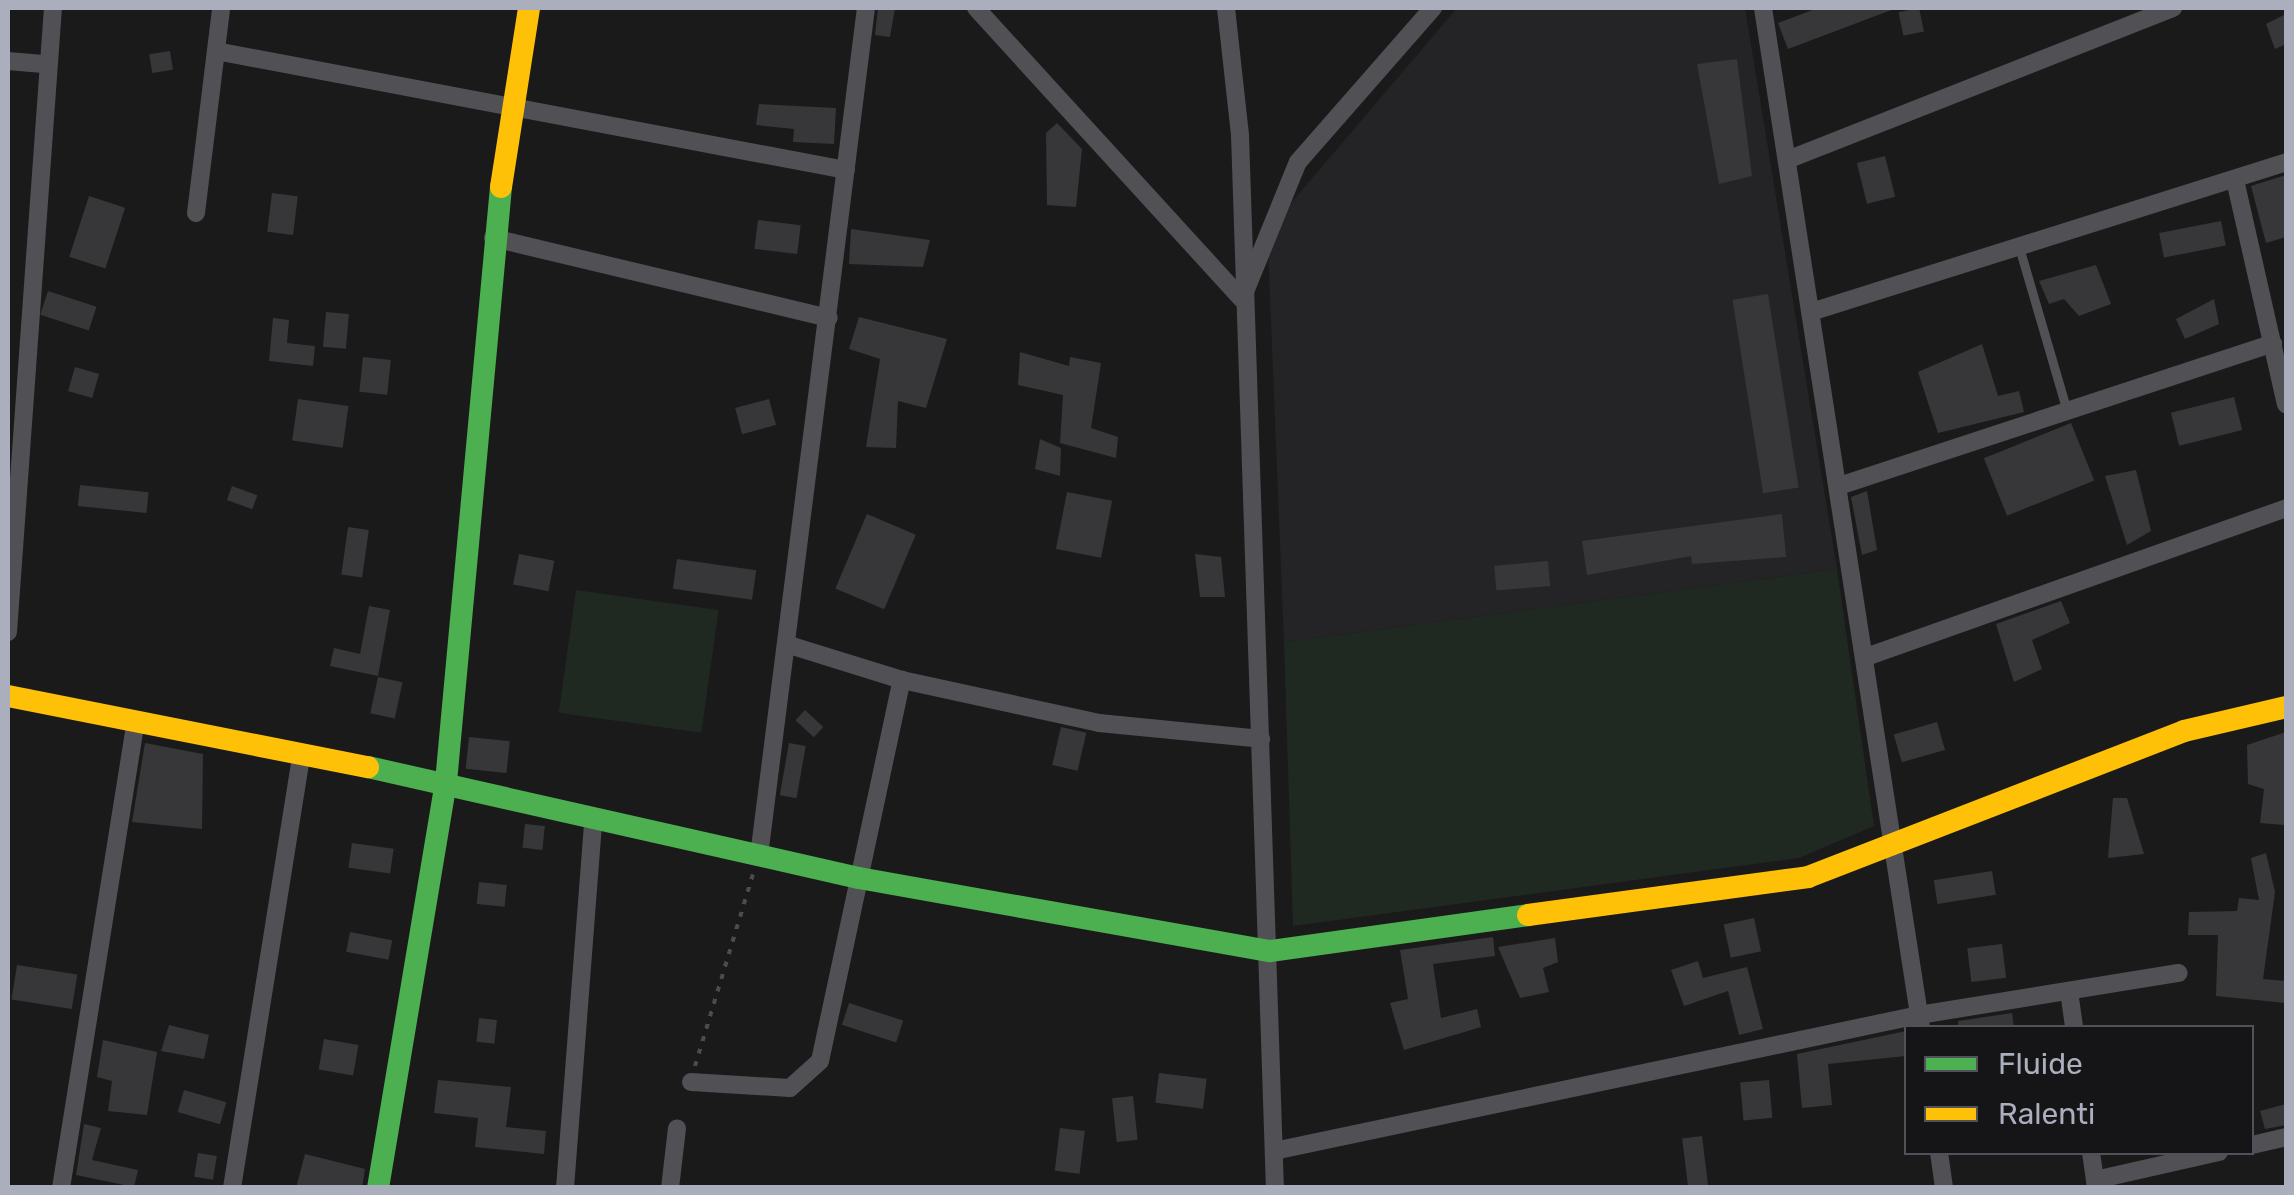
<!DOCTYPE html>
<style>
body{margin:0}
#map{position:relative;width:2294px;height:1195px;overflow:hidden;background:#1a1a1b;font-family:Rubik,sans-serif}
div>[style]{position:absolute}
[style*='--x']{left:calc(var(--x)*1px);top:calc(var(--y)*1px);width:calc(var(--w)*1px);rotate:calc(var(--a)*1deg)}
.built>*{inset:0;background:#242427}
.green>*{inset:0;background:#202822;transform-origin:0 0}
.building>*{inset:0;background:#373739;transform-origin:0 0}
.path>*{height:4px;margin-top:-2px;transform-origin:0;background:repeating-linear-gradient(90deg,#4b4b50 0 5px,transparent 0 13px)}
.lane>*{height:9px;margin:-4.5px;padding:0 4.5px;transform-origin:4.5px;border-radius:4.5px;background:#505055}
.street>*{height:18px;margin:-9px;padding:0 9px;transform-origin:9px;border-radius:9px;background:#505055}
.fast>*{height:22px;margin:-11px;padding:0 11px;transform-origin:11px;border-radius:11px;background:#4caf50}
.slow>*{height:22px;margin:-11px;padding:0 11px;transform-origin:11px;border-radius:11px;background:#ffc107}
span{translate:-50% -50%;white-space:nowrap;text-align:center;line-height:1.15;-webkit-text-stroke:8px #151417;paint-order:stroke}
.frame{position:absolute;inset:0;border:10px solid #abaebc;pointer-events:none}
.legend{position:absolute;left:1904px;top:1025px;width:350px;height:130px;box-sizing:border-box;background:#151417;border:2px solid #515259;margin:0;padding:12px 18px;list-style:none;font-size:30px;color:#abaebc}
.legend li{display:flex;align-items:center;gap:20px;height:50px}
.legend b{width:50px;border:2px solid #515259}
</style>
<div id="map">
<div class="built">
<i style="clip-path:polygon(1457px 8px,1745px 8px,1837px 569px,1284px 642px,1268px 247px,1280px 216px)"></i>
</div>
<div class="green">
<i style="clip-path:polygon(1837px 569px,1874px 826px,1799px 858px,1293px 926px,1284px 642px)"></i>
<i style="left:576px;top:590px;width:144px;height:124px;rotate:8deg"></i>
</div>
<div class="building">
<i style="clip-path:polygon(878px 8px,895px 8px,890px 37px,875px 35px)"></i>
<i style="clip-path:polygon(1818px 8px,1893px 8px,1894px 9px,1788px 49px,1778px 23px)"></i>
<i style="left:1919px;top:8px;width:24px;height:21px;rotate:78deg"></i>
<i style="clip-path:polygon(2286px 14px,2286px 44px,2275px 49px,2266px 24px)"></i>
<i style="left:170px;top:51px;width:19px;height:21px;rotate:81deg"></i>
<i style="clip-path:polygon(1737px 59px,1752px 176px,1719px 184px,1697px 64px)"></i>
<i style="clip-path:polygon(759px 104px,836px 108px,834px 144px,793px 142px,794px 129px,756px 125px)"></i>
<i style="clip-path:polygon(1057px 123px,1082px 149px,1076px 207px,1047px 205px,1046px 133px)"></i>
<i style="left:1885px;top:156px;width:42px;height:29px;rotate:76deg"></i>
<i style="clip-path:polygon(2286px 175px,2286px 237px,2266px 243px,2251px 186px)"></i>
<i style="left:272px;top:193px;width:26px;height:39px;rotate:7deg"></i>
<i style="left:89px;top:196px;width:38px;height:64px;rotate:18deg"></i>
<i style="left:758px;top:220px;width:43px;height:29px;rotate:7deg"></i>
<i style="left:2221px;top:221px;width:25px;height:63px;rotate:79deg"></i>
<i style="clip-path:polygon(851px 229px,930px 240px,923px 267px,849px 264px)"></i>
<i style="clip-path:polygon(2096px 265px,2111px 304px,2079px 316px,2064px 299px,2049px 304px,2039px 281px)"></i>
<i style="left:48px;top:291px;width:51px;height:25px;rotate:18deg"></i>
<i style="left:1768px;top:294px;width:196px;height:36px;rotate:81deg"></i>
<i style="clip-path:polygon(2214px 299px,2219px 324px,2185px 339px,2176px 319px)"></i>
<i style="left:326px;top:312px;width:23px;height:35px;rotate:5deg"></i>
<i style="clip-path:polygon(859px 317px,947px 339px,926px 408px,898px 401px,896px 448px,866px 447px,880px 359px,849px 349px)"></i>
<i style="clip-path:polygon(273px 318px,289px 320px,287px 343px,315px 346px,313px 366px,269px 361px)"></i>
<i style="clip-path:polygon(1982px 344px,1998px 396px,2019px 391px,2024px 412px,1938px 433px,1918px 372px)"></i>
<i style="clip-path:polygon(1020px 352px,1069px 366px,1070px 357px,1101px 363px,1091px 428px,1118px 437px,1116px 458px,1060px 443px,1063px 395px,1018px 385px)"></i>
<i style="left:363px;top:357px;width:28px;height:35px;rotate:6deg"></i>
<i style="left:75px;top:367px;width:25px;height:25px;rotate:16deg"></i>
<i style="left:2234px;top:397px;width:34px;height:65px;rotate:76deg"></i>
<i style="left:298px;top:399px;width:51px;height:42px;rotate:8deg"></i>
<i style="left:769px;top:399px;width:27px;height:35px;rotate:75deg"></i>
<i style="left:2071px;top:423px;width:62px;height:94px;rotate:68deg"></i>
<i style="clip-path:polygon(1040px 439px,1061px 448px,1060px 476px,1035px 469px)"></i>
<i style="clip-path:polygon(2136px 470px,2151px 531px,2127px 545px,2105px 476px)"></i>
<i style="left:80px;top:485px;width:69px;height:21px;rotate:6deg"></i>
<i style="left:232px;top:486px;width:27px;height:15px;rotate:20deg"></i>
<i style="clip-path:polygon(1867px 491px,1877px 550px,1862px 555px,1851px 497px)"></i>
<i style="left:1067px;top:492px;width:46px;height:58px;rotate:11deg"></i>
<i style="left:867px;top:514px;width:53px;height:81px;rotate:23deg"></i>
<i style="clip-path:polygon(1782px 514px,1786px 557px,1692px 564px,1691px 556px,1587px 575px,1582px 541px)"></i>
<i style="left:348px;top:527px;width:21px;height:48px;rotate:8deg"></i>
<i style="left:519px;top:554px;width:36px;height:31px;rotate:11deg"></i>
<i style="clip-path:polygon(1195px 554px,1221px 557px,1225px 597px,1200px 597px)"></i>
<i style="left:677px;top:559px;width:80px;height:30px;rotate:8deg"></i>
<i style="left:1548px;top:561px;width:25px;height:54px;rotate:85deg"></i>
<i style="clip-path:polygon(2061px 601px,2070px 623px,2032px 640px,2042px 669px,2014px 682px,1996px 624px)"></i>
<i style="clip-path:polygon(369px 606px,390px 610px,378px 676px,330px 666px,334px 648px,360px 654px)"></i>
<i style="left:378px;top:677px;width:25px;height:37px;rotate:12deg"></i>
<i style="left:805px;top:710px;width:25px;height:14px;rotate:43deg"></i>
<i style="left:1937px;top:722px;width:29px;height:45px;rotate:74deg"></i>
<i style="left:1061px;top:727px;width:26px;height:39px;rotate:13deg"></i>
<i style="clip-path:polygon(2286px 732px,2284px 825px,2260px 823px,2264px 789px,2248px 784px,2247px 745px)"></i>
<i style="left:469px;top:737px;width:41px;height:32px;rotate:6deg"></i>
<i style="clip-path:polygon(145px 743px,203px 754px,202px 829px,132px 822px)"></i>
<i style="left:789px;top:743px;width:17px;height:53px;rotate:10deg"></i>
<i style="clip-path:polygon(2113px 798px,2127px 798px,2144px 854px,2108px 858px)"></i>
<i style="left:525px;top:824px;width:20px;height:24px;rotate:6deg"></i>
<i style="left:352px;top:843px;width:42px;height:25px;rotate:8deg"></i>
<i style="clip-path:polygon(2266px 853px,2275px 892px,2263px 979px,2286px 981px,2286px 1003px,2216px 996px,2218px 935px,2188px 935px,2189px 912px,2237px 911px,2239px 898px,2259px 900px,2251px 858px)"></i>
<i style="left:1992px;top:871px;width:24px;height:59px;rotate:81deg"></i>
<i style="left:479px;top:882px;width:28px;height:22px;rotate:6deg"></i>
<i style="left:1754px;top:918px;width:34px;height:31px;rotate:78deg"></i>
<i style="left:350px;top:932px;width:43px;height:20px;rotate:11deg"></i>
<i style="clip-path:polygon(1493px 937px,1495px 956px,1433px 964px,1441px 1018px,1477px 1009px,1481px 1027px,1404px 1050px,1390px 1003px,1408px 999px,1400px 950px)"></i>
<i style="clip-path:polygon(1555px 938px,1558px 962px,1543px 968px,1549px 992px,1520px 998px,1498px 947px)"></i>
<i style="left:2002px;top:944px;width:34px;height:35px;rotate:83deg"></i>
<i style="clip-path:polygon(1698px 961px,1703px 978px,1747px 967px,1763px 1029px,1739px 1035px,1728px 991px,1684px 1006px,1671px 970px)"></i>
<i style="left:17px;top:965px;width:61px;height:35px;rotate:9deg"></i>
<i style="left:849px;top:1003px;width:57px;height:23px;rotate:18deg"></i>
<i style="clip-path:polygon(2012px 1013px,2014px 1028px,1958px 1028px,1958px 1021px)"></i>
<i style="left:479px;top:1018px;width:18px;height:24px;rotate:6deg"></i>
<i style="clip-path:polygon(169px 1025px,209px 1035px,204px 1059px,161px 1051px)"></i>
<i style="clip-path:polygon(1906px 1031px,1906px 1056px,1828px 1064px,1832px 1105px,1802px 1108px,1797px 1054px)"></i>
<i style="left:324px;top:1039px;width:35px;height:31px;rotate:10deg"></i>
<i style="clip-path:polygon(103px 1040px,157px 1052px,147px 1115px,108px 1111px,112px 1081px,97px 1077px)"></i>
<i style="left:1159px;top:1073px;width:48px;height:30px;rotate:7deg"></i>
<i style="clip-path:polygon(438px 1080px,511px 1087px,506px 1127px,546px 1131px,544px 1154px,475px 1147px,478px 1118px,434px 1113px)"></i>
<i style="left:1769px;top:1080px;width:38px;height:29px;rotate:85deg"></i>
<i style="left:184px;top:1090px;width:44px;height:23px;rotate:16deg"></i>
<i style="left:1133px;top:1096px;width:44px;height:21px;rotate:84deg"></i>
<i style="clip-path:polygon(2286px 1104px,2286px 1125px,2265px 1129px,2260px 1111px)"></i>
<i style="clip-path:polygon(84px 1124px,101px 1128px,92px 1160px,138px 1170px,134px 1187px,76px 1175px)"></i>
<i style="left:1060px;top:1128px;width:25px;height:43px;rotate:7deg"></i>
<i style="left:1702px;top:1136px;width:52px;height:20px;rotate:83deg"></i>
<i style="left:198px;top:1153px;width:19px;height:24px;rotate:9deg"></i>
<i style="clip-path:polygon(305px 1154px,365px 1169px,362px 1188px,296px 1188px)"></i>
</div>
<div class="path">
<i style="--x:695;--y:1066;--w:201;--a:-73.2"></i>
</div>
<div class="lane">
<i style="--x:2019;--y:247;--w:171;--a:73.7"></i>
</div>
<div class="street">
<i style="--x:976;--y:8;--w:394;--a:47.6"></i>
<i style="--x:1242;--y:299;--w:148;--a:-67.8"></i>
<i style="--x:1298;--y:162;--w:205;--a:-48.8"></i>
<i style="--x:1226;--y:8;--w:128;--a:83.7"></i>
<i style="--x:1240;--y:135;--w:1054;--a:88.1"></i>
<i style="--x:1763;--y:8;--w:1032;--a:81.19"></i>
<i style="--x:216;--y:51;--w:641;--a:10.7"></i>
<i style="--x:8;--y:61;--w:38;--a:5"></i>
<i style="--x:1787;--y:160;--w:415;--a:-21.5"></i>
<i style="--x:2235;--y:180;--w:230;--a:77.2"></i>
<i style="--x:196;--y:213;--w:207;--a:-83"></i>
<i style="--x:493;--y:238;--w:345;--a:13.4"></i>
<i style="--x:1811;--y:312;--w:498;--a:-17.5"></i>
<i style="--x:1839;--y:486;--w:457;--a:-18.2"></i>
<i style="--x:8;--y:632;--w:626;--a:-85.88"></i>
<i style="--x:786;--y:644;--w:121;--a:17.2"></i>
<i style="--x:902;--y:680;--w:202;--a:12.3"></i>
<i style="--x:1099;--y:723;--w:163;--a:5.6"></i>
<i style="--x:1866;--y:657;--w:446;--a:-19.5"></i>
<i style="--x:759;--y:856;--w:855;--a:-82.81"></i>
<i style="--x:2069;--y:991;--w:37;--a:82"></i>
<i style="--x:691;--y:1082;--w:99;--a:3.5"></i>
<i style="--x:790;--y:1088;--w:40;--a:-42"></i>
<i style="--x:820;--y:1061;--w:390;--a:-77.9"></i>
<i style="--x:2252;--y:1145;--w:35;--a:-13"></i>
<i style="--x:1274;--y:1151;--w:659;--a:-11.91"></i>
<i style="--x:1919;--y:1015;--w:263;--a:-9.2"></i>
<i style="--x:1939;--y:1152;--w:36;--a:82"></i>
<i style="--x:2091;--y:1152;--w:36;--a:82"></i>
<i style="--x:2095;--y:1180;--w:127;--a:-12.7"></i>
<i style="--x:61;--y:1188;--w:473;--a:-80.9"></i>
<i style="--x:232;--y:1188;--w:438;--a:-80.9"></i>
<i style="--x:565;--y:1188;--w:369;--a:-85.6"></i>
<i style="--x:670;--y:1188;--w:60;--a:-83.3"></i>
</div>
<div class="fast">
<i style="--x:368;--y:767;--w:503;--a:12.74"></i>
<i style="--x:859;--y:878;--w:417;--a:10.1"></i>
<i style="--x:1270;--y:951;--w:260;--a:-7.9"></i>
<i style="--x:378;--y:1188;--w:412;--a:-80.5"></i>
<i style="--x:446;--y:782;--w:598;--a:-84.72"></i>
</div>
<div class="slow">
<i style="--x:501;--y:187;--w:181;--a:-81.1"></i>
<i style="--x:8;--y:696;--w:367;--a:11.2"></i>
<i style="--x:1528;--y:915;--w:283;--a:-7.7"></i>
<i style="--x:1808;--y:877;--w:403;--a:-21.2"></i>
<i style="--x:2184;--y:731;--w:105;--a:-13.2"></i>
</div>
<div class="frame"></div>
<ul class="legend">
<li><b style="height:12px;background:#4caf50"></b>Fluide</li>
<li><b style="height:12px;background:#ffc107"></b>Ralenti</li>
</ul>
</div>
